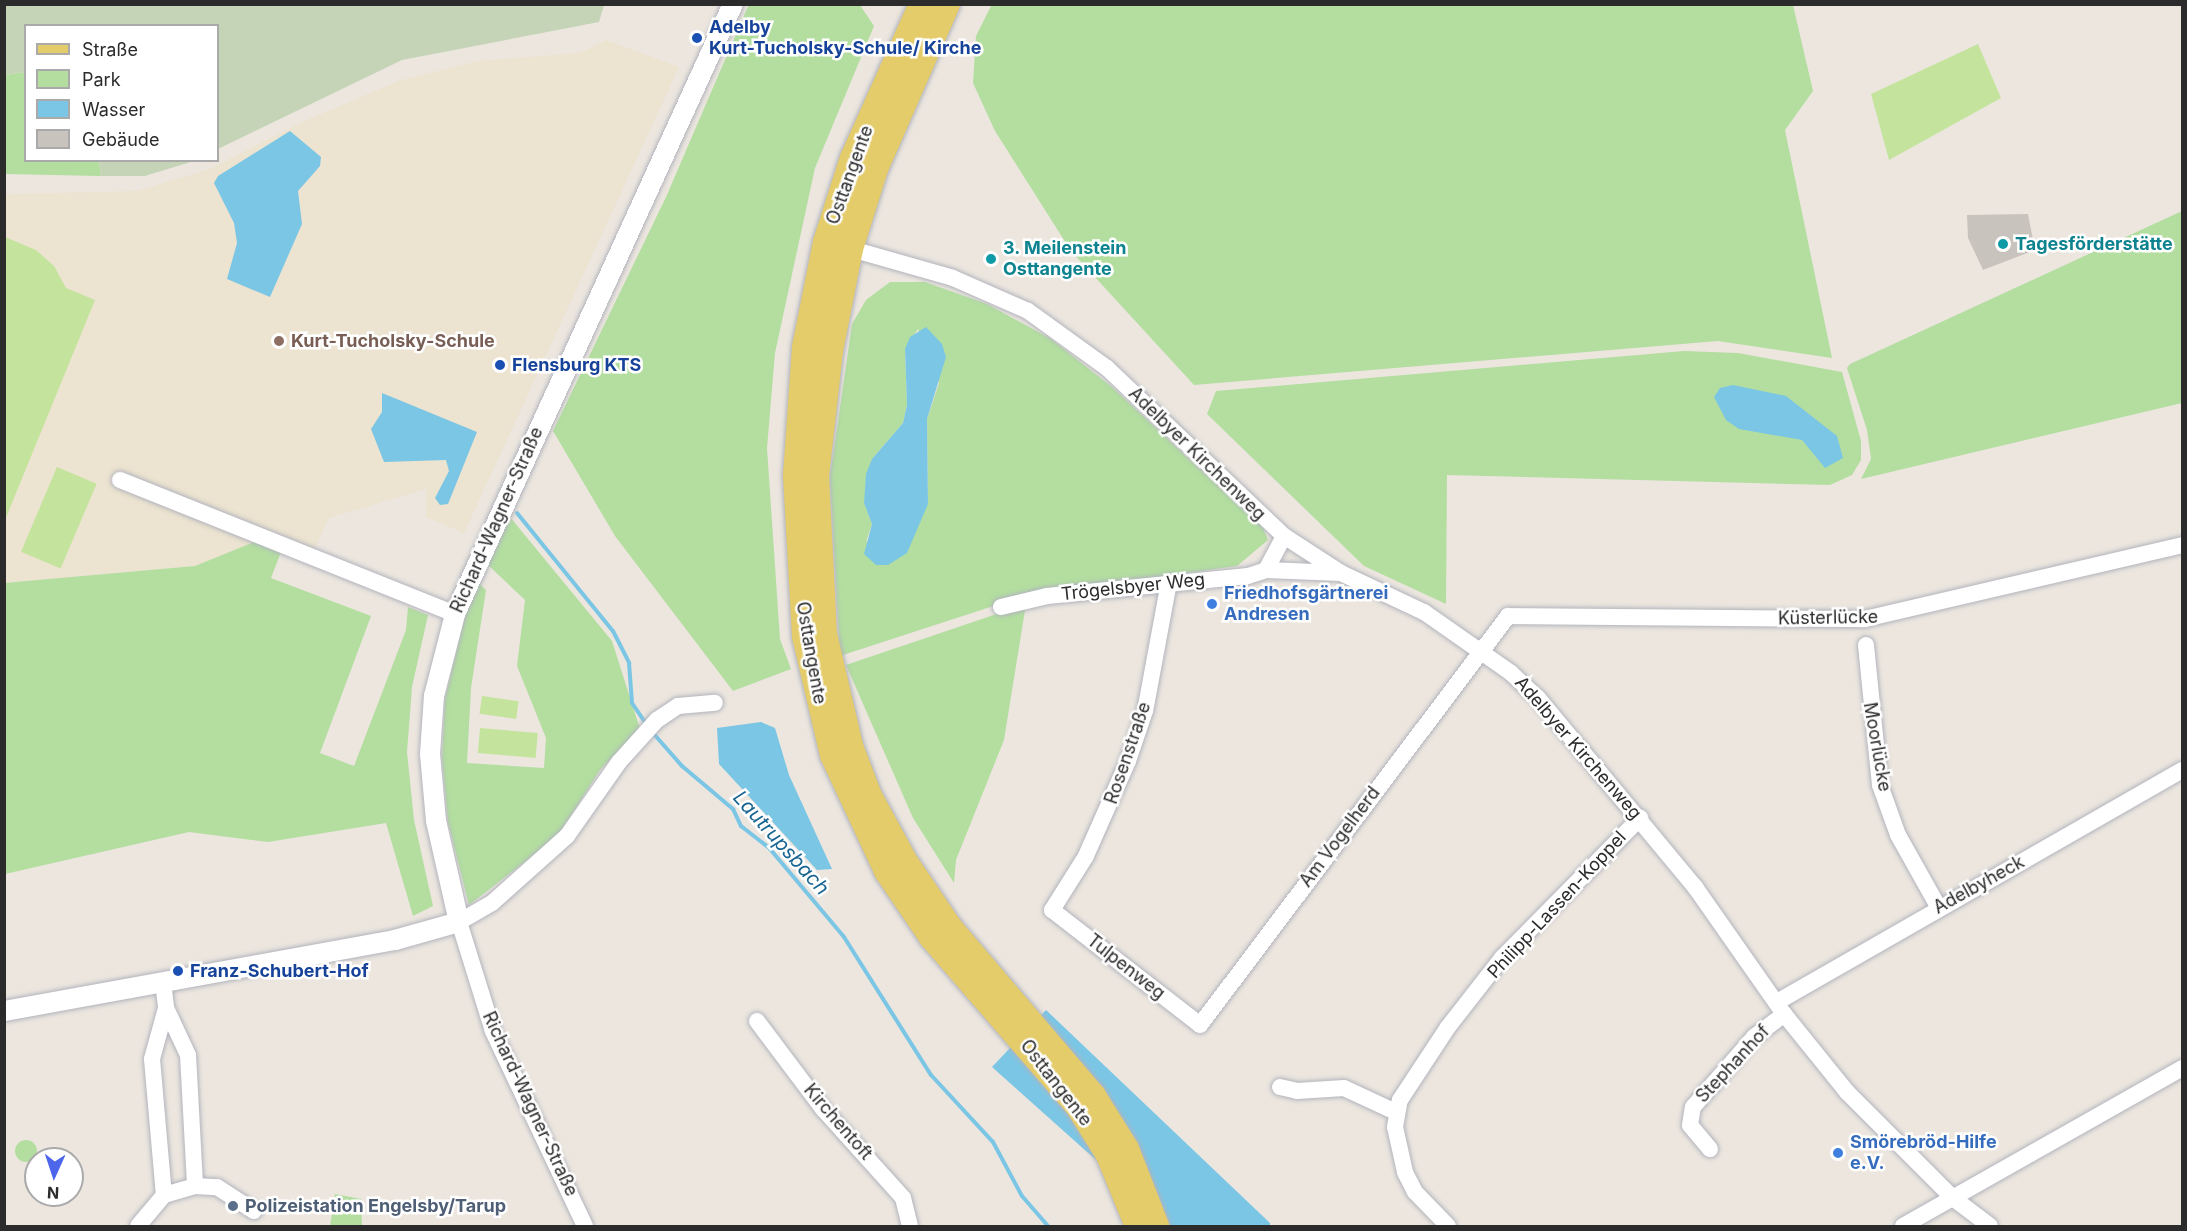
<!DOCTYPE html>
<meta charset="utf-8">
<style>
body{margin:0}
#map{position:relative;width:2187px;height:1231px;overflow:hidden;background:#ece6df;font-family:Inter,sans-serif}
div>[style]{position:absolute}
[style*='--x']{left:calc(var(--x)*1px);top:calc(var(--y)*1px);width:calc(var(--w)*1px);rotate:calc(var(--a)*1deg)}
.education>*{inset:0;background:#ece3d0}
.green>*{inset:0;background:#b3dea0}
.round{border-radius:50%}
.cemetery>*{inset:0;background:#c5d4b7}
.pitch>*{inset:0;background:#c4e49d;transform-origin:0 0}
.water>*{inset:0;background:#7bc6e5}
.stream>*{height:4px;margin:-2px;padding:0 2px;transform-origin:2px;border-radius:2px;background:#7bc6e5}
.building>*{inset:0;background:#c8c4bd}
.roads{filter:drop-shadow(0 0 2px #b2b4bd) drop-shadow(0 0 2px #b2b4bd)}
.minor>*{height:16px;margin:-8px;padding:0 8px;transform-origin:8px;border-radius:8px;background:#fff}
.tertiary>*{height:20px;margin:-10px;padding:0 10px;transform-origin:10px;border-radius:10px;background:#fff}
.primary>*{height:26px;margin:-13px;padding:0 13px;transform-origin:13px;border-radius:13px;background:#e5cc6a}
.dots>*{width:16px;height:16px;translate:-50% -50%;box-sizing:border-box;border:3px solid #fff;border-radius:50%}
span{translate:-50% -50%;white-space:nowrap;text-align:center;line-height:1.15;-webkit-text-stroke:5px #fff;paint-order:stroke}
.transit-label{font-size:18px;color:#164399;font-weight:700}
.left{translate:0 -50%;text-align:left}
.street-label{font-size:18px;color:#2b2b2b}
.culture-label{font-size:18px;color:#0d838f;font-weight:700}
.education-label{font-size:18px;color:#785e54;font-weight:700}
.shop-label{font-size:18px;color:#366cbe;font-weight:700}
.service-label{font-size:18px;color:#4e5e75;font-weight:700}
.water-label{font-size:20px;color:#196592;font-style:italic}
.frame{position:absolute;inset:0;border:6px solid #2b2b2b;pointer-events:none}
.legend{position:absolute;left:24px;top:24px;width:195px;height:138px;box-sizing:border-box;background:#fff;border:2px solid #aaa;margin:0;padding:8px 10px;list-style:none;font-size:18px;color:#2b2b2b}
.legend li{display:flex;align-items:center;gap:12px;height:30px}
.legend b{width:30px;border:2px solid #aaa}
.north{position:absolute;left:24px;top:1147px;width:60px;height:60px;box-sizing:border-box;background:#fff;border:2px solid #aaa;border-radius:50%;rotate:183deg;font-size:16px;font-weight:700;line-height:24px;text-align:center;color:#2b2b2b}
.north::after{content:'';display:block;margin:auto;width:21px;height:27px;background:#4d66eb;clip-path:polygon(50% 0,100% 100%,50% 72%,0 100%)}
</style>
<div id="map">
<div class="education">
<i style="clip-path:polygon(606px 40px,679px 67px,464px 533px,426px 517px,426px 489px,329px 518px,313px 553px,270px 535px,195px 566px,5px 583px,5px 194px,137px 191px,210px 169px,302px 122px,401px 80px,477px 61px,580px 53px)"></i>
</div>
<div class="green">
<i style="clip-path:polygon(749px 4px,860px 5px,874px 26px,815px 168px,775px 353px,767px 448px,780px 639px,791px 669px,733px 691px,615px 536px,553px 431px,666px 197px)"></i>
<i style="clip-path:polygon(992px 4px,1793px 5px,1813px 91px,1785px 130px,1832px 358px,1718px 341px,1194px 385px,1071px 251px,995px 131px,973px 83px,976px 36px)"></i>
<i style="clip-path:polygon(25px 72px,26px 160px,99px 161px,101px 176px,5px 174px,5px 75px)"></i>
<i style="clip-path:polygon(2182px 211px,2182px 403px,1861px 479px,1871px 459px,1867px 430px,1847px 368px,1850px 364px)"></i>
<i style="clip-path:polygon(evenodd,890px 282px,925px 282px,987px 304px,1051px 339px,1112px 387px,1263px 528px,1268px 540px,1237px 566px,1027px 595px,840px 656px,830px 477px,852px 324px,866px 300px,890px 282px,918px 329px,939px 383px,927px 419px,928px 504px,866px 542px,872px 524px,864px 502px,872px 459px,903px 423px,907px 405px,905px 349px,918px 329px)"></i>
<i style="clip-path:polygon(1684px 351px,1738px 353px,1842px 372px,1861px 441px,1861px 460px,1852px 475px,1830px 485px,1447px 475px,1446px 604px,1364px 566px,1207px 414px,1216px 391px)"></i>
<i style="clip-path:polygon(510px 517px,612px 641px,640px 729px,600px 770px,557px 837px,469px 905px,448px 822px,442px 758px,445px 699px,464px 620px,479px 583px,486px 590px,471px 688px,467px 763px,544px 768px,546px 738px,517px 666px,525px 600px,487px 564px)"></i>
<i style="clip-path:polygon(254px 542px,281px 552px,271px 578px,371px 616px,320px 753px,354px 766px,406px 630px,408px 607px,428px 615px,412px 687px,407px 752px,414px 820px,433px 906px,413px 916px,386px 823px,268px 842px,189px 832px,5px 874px,4px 583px,195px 566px)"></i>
<i style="clip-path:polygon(1026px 604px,1004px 740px,956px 860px,954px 883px,913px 818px,846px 665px)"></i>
<i class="round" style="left:15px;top:1140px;width:22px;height:22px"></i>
<i style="clip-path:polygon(335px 1194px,361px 1199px,362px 1226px,330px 1226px)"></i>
</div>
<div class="cemetery">
<i style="clip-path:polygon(5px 4px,604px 4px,604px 5px,599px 22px,402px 60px,218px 149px,218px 26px,26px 26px,25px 72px,5px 75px)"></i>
<i style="clip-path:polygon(99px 161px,99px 160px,194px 161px,145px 176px,101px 176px)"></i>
</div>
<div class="pitch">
<i style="clip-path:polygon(1978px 44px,2001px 98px,1889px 160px,1871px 94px)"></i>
<i style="clip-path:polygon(5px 237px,36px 250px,54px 266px,66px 288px,95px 300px,5px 520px)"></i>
<i style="left:57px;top:467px;width:43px;height:92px;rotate:23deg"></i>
<i style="left:482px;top:696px;width:37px;height:18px;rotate:8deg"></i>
<i style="left:480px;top:728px;width:58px;height:25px;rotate:5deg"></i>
</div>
<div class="water">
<i style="clip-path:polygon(290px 131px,321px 157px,320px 166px,298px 191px,302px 224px,270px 297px,227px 279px,237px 243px,234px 223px,214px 183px,218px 176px)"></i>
<i style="clip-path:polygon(926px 327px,942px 344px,946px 357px,927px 419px,928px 504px,907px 553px,888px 565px,876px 565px,864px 554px,872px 524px,864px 503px,866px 474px,872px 459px,903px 423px,907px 405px,905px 349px,910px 337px)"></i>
<i style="clip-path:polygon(1733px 385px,1786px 396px,1837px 436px,1843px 458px,1825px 468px,1802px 440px,1739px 429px,1726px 420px,1714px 397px,1720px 388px)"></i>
<i style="clip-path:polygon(382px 393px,477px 432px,448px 504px,440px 505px,435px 498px,449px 471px,446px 460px,384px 462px,371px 429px,382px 412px)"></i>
<i style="clip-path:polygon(761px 722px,775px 728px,789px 775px,832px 869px,817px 870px,719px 764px,717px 728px)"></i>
<i style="clip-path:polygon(1046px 1010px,1270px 1223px,1270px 1226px,1170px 1226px,992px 1067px)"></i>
</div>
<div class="stream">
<i style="--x:517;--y:513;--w:152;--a:50.9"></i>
<i style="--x:613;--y:631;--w:36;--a:63"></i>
<i style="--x:629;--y:663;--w:40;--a:85.7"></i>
<i style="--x:632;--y:703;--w:27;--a:56"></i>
<i style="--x:653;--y:733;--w:44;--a:48.7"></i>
<i style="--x:682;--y:766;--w:67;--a:40.1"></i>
<i style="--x:733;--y:809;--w:19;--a:65"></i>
<i style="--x:741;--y:826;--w:37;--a:38"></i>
<i style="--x:770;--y:849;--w:115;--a:49.9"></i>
<i style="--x:844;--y:937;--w:163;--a:57.8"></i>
<i style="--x:931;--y:1075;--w:91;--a:47.2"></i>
<i style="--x:993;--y:1142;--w:61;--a:61.8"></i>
<i style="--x:1022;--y:1196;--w:40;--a:49"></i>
</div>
<div class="building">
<i style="clip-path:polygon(2028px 214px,2035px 250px,1983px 270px,1968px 238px,1967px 215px)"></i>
</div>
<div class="roads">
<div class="minor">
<i style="--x:841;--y:246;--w:116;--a:15.9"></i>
<i style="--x:953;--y:278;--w:82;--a:23.7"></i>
<i style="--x:1028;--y:311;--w:97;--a:35.8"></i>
<i style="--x:1107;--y:368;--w:244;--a:43.5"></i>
<i style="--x:1284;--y:536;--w:68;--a:33"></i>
<i style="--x:1341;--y:573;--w:92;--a:25.2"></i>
<i style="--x:1424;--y:612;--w:106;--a:35"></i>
<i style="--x:1511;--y:673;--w:37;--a:43"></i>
<i style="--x:1538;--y:698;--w:246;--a:50.3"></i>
<i style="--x:1695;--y:887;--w:155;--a:55"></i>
<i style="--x:1784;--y:1014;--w:100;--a:51.1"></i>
<i style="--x:1847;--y:1092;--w:150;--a:45"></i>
<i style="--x:1953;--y:1198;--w:46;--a:37.1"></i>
<i style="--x:120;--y:480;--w:361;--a:21.8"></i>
<i style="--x:1266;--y:570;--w:38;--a:-62"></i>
<i style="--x:1169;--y:582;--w:131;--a:100.5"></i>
<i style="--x:1145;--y:711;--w:53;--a:108.8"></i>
<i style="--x:1128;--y:761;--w:104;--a:113.9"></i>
<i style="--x:1086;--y:856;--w:64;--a:122.2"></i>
<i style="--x:1052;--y:910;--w:187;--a:37.8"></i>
<i style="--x:1200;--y:1025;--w:512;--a:-53.02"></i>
<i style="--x:1508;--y:616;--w:357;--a:0.5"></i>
<i style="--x:1865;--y:619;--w:326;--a:-13.1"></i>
<i style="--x:1001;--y:607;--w:47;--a:-13.4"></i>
<i style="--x:1047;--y:596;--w:202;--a:-5.7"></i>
<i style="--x:1248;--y:576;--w:19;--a:-18"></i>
<i style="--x:1266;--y:570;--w:75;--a:2.3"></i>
<i style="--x:1866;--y:645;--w:141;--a:84.3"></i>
<i style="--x:1880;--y:785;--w:53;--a:70.2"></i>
<i style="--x:1898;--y:835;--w:84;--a:60.7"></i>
<i style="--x:163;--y:982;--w:26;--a:83"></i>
<i style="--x:166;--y:1008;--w:53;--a:105.4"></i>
<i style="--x:152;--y:1059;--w:137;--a:85"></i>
<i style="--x:164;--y:1195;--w:32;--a:-16"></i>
<i style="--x:195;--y:1186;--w:22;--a:3"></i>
<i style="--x:217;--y:1187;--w:44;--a:33"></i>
<i style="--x:1777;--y:1002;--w:467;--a:-29.8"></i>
<i style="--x:166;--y:1008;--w:52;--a:64.9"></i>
<i style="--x:188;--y:1055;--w:131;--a:86.9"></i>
<i style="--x:757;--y:1021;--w:110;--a:53.1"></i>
<i style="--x:823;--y:1109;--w:120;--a:48"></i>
<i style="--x:903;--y:1198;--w:29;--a:76"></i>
<i style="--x:1280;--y:1087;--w:17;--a:13"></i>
<i style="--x:1297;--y:1091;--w:47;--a:-3.7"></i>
<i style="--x:1344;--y:1088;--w:57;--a:24.8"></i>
<i style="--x:1710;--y:1149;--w:31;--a:-130"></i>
<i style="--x:1690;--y:1125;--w:18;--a:-81"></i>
<i style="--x:1693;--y:1107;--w:93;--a:-48.9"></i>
<i style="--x:1754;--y:1037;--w:38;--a:-37"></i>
<i style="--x:138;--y:1226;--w:40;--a:-50"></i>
<i style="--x:585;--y:1226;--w:216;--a:-115.3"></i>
<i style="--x:493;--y:1031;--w:114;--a:-107.3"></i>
<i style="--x:459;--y:922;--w:38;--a:-30"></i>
<i style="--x:492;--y:903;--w:101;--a:-41.8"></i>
<i style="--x:567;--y:836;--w:90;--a:-54.9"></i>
<i style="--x:619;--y:762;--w:57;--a:-47.9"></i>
<i style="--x:657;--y:720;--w:25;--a:-34"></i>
<i style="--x:678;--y:706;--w:37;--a:-5"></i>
<i style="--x:1448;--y:1226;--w:47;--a:-134.1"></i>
<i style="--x:1415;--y:1192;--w:22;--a:-117"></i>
<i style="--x:1405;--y:1172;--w:46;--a:-102.5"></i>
<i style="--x:1395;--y:1127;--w:27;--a:-80"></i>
<i style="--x:1400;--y:1100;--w:87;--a:-56.7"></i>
<i style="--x:1448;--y:1027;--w:88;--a:-52"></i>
<i style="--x:1502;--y:958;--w:197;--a:-45.4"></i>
<i style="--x:1903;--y:1226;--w:321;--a:-29.5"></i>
</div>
<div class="tertiary">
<i style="--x:4;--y:1011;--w:397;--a:-10.3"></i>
<i style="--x:395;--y:940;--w:66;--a:-15.7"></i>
<i style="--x:459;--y:922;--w:104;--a:-102.8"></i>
<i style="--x:436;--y:821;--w:67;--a:-95.1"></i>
<i style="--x:430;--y:754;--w:58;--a:-86.1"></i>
<i style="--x:434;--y:696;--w:85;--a:-75.6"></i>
<i style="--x:455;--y:614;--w:670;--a:-65.5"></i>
</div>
<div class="primary">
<i style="--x:922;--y:4;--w:169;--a:114.1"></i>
<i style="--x:853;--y:158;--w:88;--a:107.8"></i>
<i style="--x:826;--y:242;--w:107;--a:101.3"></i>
<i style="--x:805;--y:347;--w:128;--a:94"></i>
<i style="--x:796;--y:475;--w:161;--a:86.8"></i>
<i style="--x:805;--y:636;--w:122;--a:76.8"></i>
<i style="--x:833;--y:755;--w:128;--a:65"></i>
<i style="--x:887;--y:871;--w:80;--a:55.7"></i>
<i style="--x:932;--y:937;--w:225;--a:49.1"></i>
<i style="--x:1079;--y:1107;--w:57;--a:58"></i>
<i style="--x:1109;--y:1155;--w:77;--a:67.8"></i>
<i style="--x:947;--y:4;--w:180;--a:113.6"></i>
<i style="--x:875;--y:169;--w:84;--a:107.4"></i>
<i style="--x:850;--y:249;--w:104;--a:101.1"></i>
<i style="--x:830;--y:351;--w:126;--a:96.4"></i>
<i style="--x:816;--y:476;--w:158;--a:87.1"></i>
<i style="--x:824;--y:634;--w:115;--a:76.9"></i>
<i style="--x:850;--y:746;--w:53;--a:69.2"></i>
<i style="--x:869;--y:796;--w:75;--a:61.4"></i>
<i style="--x:905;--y:862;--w:78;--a:55.9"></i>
<i style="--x:949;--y:927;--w:222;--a:49.6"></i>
<i style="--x:1093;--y:1096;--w:62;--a:58.1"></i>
<i style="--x:1126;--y:1149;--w:83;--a:68.7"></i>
</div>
</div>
<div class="dots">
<i style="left:697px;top:38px;background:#1a4fb4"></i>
<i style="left:2003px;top:244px;background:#0f9aa8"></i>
<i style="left:991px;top:259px;background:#0f9aa8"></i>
<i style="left:279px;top:341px;background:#8d6e63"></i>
<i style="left:500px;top:365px;background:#1a4fb4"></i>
<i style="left:1212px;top:604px;background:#3f7fe0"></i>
<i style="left:178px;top:971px;background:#1a4fb4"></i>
<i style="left:1838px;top:1153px;background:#3f7fe0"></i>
<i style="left:233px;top:1206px;background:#5c6f8a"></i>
</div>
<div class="transit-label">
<span class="left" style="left:709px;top:38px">Adelby<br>Kurt-Tucholsky-Schule/ Kirche</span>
<span class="left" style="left:512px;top:365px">Flensburg KTS</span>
<span class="left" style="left:190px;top:971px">Franz-Schubert-Hof</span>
</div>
<div class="street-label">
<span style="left:850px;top:175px;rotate:-70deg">Osttangente</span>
<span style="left:1197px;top:454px;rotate:44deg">Adelbyer Kirchenweg</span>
<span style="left:497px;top:520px;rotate:-66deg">Richard-Wagner-Straße</span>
<span style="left:1133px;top:587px;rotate:-6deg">Trögelsbyer Weg</span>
<span style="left:1828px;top:618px;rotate:-1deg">Küsterlücke</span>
<span style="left:811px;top:653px;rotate:80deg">Osttangente</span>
<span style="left:1877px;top:747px;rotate:80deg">Moorlücke</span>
<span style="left:1578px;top:748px;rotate:49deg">Adelbyer Kirchenweg</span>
<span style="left:1128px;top:753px;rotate:-71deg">Rosenstraße</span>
<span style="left:1340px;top:837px;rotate:-53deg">Am Vogelherd</span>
<span style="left:1979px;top:885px;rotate:-29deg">Adelbyheck</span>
<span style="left:1557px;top:905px;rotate:-47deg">Philipp-Lassen-Koppel</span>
<span style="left:1126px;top:967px;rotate:38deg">Tulpenweg</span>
<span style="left:1733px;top:1064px;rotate:-47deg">Stephanhof</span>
<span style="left:1056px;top:1083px;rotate:52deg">Osttangente</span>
<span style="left:530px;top:1104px;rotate:65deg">Richard-Wagner-Straße</span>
<span style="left:838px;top:1122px;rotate:49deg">Kirchentoft</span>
</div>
<div class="culture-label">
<span class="left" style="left:2015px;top:244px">Tagesförderstätte</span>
<span class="left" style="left:1003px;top:259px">3. Meilenstein<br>Osttangente</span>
</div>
<div class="education-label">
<span class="left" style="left:291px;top:341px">Kurt-Tucholsky-Schule</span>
</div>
<div class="shop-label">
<span class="left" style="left:1224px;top:604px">Friedhofsgärtnerei<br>Andresen</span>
<span class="left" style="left:1850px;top:1153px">Smörebröd-Hilfe<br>e.V.</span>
</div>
<div class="service-label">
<span class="left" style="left:245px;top:1206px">Polizeistation Engelsby/Tarup</span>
</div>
<div class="water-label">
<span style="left:781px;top:843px;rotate:48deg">Lautrupsbach</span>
</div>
<div class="frame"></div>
<ul class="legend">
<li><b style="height:8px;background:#e5cc6a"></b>Straße</li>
<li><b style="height:16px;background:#b3dea0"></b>Park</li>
<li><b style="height:16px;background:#7bc6e5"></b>Wasser</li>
<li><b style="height:16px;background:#c8c4bd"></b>Gebäude</li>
</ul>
<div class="north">N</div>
</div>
